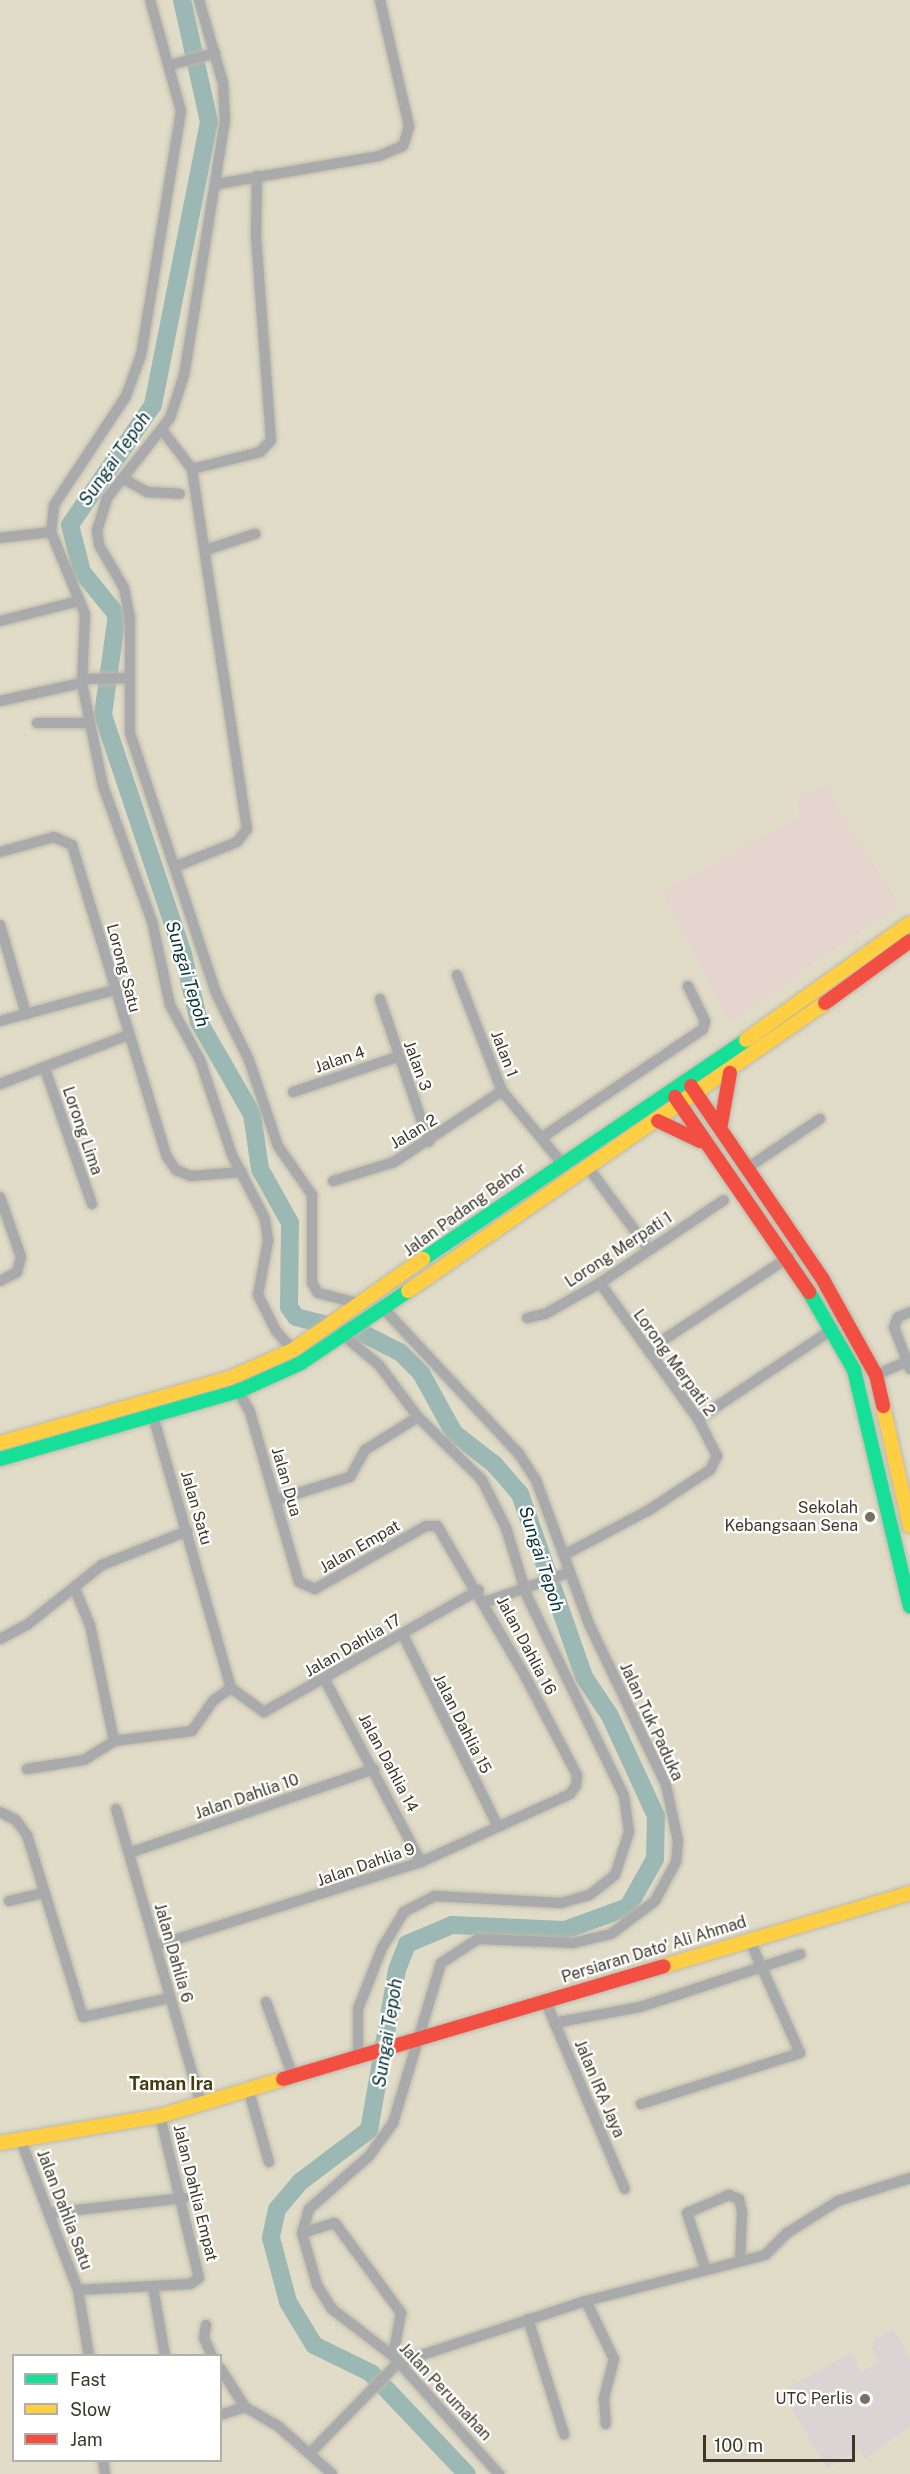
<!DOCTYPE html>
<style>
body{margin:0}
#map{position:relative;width:910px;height:2474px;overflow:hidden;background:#e0dcc8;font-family:"Public Sans",sans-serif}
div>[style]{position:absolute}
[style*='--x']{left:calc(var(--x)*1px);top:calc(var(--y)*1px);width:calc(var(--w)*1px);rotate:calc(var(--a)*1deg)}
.industrial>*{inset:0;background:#e6d5cf}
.river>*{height:18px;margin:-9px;padding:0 9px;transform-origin:9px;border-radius:9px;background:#9bb8b4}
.building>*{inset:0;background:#dad5d4}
.roads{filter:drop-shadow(0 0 2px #bdb9aa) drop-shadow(0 0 2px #bdb9aa)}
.street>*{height:10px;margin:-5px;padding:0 5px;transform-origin:5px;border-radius:5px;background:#a8aaab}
.fast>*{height:14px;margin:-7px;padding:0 7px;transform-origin:7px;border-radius:7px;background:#16e098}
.slow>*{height:14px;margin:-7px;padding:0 7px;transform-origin:7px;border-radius:7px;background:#ffcf43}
.jam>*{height:14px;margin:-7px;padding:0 7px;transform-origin:7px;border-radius:7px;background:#f24e42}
.dots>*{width:16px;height:16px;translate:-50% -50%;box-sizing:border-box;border:3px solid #fff;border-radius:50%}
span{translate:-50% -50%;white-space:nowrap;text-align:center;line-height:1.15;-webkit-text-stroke:4.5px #fff;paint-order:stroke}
.street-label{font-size:16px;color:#3b3729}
.poi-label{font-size:16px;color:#3b3729}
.right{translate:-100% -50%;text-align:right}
.water-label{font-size:18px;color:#073336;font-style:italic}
.neighbourhood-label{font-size:18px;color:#453c12;font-weight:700}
.legend{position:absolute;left:12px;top:2354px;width:210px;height:108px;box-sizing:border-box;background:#fff;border:2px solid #b1afa9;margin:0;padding:8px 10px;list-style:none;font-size:18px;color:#3b3729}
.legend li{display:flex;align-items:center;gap:12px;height:30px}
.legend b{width:30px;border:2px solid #b1afa9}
.scale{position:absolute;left:703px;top:2435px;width:152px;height:27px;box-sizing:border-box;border:3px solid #3b3729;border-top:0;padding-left:8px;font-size:18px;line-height:21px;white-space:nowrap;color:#3b3729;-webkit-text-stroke:4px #fff;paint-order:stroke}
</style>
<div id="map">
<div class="industrial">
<i style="clip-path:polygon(828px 785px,840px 816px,900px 904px,729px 1022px,662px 892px,800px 817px,796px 797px)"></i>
</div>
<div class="river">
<i style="--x:182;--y:0;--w:125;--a:77.5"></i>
<i style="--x:209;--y:122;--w:288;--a:101.2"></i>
<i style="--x:153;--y:405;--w:146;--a:124.7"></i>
<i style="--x:70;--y:525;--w:49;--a:75.7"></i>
<i style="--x:82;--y:572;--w:55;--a:50.9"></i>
<i style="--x:117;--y:615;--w:101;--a:98"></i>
<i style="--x:103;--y:715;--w:252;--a:71.5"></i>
<i style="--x:183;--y:954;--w:70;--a:76.8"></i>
<i style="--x:199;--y:1022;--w:106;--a:60.1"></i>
<i style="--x:252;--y:1114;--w:56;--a:81.7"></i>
<i style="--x:260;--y:1169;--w:62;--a:60.9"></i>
<i style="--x:290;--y:1223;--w:84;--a:90.7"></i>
<i style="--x:289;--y:1307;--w:12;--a:55"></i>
<i style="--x:296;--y:1317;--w:72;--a:14.4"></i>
<i style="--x:366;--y:1335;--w:38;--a:27"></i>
<i style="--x:400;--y:1352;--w:30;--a:45"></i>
<i style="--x:421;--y:1373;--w:68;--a:61.2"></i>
<i style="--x:454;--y:1433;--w:51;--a:37.8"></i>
<i style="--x:494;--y:1464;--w:40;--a:49"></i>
<i style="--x:520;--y:1494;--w:194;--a:70.7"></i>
<i style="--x:584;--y:1677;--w:47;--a:56.3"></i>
<i style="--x:610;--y:1716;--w:110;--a:65.3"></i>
<i style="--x:656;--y:1816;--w:43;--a:91.3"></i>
<i style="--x:655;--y:1859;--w:55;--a:119.4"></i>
<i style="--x:628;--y:1907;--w:67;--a:159.9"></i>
<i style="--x:565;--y:1930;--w:113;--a:-177.5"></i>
<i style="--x:452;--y:1925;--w:49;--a:157.1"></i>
<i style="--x:407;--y:1944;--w:28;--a:111"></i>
<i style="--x:397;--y:1970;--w:162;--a:99.9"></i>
<i style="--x:369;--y:2130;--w:86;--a:143"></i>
<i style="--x:300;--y:2182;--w:35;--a:130"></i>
<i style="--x:277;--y:2209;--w:30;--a:102"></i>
<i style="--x:271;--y:2238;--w:66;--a:75.1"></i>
<i style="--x:288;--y:2302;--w:50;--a:58.8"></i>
<i style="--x:314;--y:2345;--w:64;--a:26.2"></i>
<i style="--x:371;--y:2373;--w:139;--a:46.5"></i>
</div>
<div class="building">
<i style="clip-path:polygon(894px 2329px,910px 2360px,910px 2426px,865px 2459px,859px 2449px,827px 2469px,785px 2397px,787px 2388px,851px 2353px,861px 2372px,879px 2361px,872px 2349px,875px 2339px)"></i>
</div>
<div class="roads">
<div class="street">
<i style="--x:150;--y:0;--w:115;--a:74.4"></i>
<i style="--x:181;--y:111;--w:247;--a:99.3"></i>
<i style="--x:141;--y:355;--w:44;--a:110.1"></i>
<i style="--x:126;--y:396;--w:131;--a:123.4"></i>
<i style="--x:54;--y:505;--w:27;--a:96"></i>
<i style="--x:51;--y:532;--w:89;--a:67.5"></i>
<i style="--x:85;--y:614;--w:69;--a:92.5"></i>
<i style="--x:82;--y:683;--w:105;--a:78.5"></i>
<i style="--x:103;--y:786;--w:144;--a:70.1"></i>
<i style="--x:152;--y:921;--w:86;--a:77.9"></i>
<i style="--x:170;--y:1005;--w:63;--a:61.4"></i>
<i style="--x:200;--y:1060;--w:100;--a:71.4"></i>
<i style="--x:232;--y:1155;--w:72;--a:62.7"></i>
<i style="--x:265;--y:1219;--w:22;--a:82"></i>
<i style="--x:268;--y:1241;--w:55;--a:100.5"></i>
<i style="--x:258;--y:1295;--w:40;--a:63.4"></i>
<i style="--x:276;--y:1331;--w:25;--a:48"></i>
<i style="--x:199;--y:0;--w:86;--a:73.9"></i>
<i style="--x:223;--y:83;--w:37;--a:87"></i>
<i style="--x:225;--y:120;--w:258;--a:99.1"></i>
<i style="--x:184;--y:375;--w:45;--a:108"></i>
<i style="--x:170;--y:418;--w:102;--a:128.2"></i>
<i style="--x:107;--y:498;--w:34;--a:107"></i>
<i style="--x:97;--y:530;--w:15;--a:82"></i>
<i style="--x:99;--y:545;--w:50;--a:59.8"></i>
<i style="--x:124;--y:588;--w:32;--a:79"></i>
<i style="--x:130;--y:619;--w:114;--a:90"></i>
<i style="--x:130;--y:733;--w:274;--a:71.7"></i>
<i style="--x:216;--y:993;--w:75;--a:63.8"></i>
<i style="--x:249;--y:1060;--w:91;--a:71.4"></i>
<i style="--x:278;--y:1146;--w:60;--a:55.2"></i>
<i style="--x:312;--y:1195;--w:88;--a:90"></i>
<i style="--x:312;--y:1283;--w:12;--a:59"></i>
<i style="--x:318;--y:1293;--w:44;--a:14.3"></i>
<i style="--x:170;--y:65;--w:47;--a:-14.9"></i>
<i style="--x:217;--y:184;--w:164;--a:-9.8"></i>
<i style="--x:379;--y:156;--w:26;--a:-23"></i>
<i style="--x:403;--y:146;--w:21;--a:-73"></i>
<i style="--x:409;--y:126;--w:129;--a:-103"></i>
<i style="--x:162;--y:430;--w:49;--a:52.4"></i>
<i style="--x:192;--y:469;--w:70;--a:-14"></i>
<i style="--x:260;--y:452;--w:16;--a:-47"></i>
<i style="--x:271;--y:440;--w:203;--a:-94.2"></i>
<i style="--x:256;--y:238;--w:62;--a:-89.1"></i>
<i style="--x:122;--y:478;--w:29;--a:29"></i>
<i style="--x:147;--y:492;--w:33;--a:3"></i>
<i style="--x:0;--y:538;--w:51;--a:-6.7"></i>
<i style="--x:206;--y:550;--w:52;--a:-18.1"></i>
<i style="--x:0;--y:621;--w:81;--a:-14.2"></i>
<i style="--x:83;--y:679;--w:46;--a:-1.2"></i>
<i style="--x:0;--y:701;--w:84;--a:-12.4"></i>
<i style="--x:37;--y:723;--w:50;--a:0"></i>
<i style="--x:0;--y:852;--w:56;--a:-15.5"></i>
<i style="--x:54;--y:837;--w:20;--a:24"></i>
<i style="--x:72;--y:845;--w:326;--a:73.1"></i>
<i style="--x:167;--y:1157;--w:16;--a:55"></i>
<i style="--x:176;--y:1170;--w:16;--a:22"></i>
<i style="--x:191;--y:1176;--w:51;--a:-4.5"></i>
<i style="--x:177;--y:866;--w:65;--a:-21.8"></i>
<i style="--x:237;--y:842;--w:16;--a:-52"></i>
<i style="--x:247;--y:829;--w:364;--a:-98.7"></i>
<i style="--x:0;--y:925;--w:93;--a:73.7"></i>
<i style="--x:457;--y:975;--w:124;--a:68.8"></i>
<i style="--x:502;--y:1091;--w:92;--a:50.3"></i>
<i style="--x:380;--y:999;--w:151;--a:71.1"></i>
<i style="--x:0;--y:1021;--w:118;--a:-15.2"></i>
<i style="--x:45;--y:1069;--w:143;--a:70.8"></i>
<i style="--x:0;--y:1084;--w:135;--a:-20.9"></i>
<i style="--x:293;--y:1092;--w:110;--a:-18.6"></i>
<i style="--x:541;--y:1138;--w:195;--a:-33.9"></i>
<i style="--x:703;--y:1029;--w:8;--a:-76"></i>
<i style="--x:705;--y:1021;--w:39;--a:-116"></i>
<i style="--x:587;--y:1166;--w:102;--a:53.4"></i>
<i style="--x:747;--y:1168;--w:88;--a:-33.9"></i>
<i style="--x:333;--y:1181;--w:64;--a:-17.3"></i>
<i style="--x:394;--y:1162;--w:129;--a:-33.3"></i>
<i style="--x:0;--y:1197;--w:64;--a:70.7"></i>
<i style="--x:21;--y:1257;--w:16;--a:105"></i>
<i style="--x:17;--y:1272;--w:19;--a:152"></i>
<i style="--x:383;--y:1308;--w:200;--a:47"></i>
<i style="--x:519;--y:1454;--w:31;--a:57"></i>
<i style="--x:536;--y:1480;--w:153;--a:69.8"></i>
<i style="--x:589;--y:1624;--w:178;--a:64.4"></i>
<i style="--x:666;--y:1785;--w:57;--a:77.9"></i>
<i style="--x:678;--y:1841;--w:21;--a:95"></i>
<i style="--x:676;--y:1862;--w:44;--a:118.3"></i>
<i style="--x:655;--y:1901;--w:55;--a:143.1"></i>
<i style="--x:611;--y:1934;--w:39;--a:167"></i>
<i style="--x:573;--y:1943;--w:95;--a:-177.6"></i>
<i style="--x:478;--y:1939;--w:44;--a:147"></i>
<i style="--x:441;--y:1963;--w:167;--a:106.7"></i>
<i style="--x:393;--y:2123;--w:41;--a:126"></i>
<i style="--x:369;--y:2156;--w:80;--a:138.5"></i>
<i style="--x:309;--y:2209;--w:25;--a:106"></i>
<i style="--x:302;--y:2233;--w:54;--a:73.9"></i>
<i style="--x:317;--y:2285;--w:28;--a:58"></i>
<i style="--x:332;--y:2309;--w:77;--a:37.6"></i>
<i style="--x:393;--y:2356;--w:159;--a:48.1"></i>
<i style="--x:910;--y:1312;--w:13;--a:157"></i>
<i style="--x:898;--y:1317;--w:11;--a:112"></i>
<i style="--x:894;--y:1327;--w:45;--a:69.1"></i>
<i style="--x:527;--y:1318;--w:18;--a:-13"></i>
<i style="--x:545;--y:1314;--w:63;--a:-29.4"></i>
<i style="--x:600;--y:1283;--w:149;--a:-33.8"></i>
<i style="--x:344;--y:1336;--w:45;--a:39.6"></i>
<i style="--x:379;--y:1365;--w:65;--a:53.1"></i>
<i style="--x:418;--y:1417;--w:90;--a:44.5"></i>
<i style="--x:482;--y:1480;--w:54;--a:63.4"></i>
<i style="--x:506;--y:1528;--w:71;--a:72.8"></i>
<i style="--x:527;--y:1596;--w:222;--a:64.1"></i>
<i style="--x:624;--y:1796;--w:36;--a:82"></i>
<i style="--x:629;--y:1832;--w:45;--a:108"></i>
<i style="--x:615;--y:1875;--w:33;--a:142"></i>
<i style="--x:589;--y:1895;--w:29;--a:164"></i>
<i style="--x:561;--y:1903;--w:126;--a:-176.8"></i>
<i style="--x:435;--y:1896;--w:35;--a:153"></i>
<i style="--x:404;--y:1912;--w:42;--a:121.4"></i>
<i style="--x:382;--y:1948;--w:66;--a:111.5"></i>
<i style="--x:358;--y:2009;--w:47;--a:90"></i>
<i style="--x:648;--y:1350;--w:169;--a:-33.4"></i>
<i style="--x:876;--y:1375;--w:37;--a:-24"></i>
<i style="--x:153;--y:1416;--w:283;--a:74"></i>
<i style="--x:698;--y:1419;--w:162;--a:-33.7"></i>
<i style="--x:276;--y:1500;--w:77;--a:-17.3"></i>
<i style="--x:350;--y:1477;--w:31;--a:-61"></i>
<i style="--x:365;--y:1450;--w:62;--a:-31.9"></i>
<i style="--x:564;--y:1555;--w:96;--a:-27.9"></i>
<i style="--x:649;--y:1510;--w:73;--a:-33.3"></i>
<i style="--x:710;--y:1470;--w:16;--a:-63"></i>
<i style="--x:717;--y:1456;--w:42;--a:-117.2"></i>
<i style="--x:698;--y:1419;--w:168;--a:-125.8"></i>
<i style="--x:74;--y:1587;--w:41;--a:67.2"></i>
<i style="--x:90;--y:1625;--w:118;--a:78.3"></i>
<i style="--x:485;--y:1602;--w:90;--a:-19.4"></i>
<i style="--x:403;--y:1635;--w:213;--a:63.6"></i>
<i style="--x:0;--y:1639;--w:32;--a:-28"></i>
<i style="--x:28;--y:1624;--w:95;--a:-38.6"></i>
<i style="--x:102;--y:1565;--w:92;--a:-21.8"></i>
<i style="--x:325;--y:1680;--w:206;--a:62.2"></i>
<i style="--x:27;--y:1769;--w:58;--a:-9"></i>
<i style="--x:84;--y:1760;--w:36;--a:-32"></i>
<i style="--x:114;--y:1741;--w:79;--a:-7.3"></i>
<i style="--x:192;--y:1731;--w:38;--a:-55"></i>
<i style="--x:214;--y:1700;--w:21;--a:-35"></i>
<i style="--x:231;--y:1688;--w:41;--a:36"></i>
<i style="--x:264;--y:1712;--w:247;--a:-29.6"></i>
<i style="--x:116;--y:1809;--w:307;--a:73.9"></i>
<i style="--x:0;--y:1812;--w:18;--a:27"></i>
<i style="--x:16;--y:1820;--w:19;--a:54"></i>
<i style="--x:27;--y:1835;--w:190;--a:72.9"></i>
<i style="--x:83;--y:2017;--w:89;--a:-12.3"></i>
<i style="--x:129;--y:1853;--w:259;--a:-18.9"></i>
<i style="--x:9;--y:1901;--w:36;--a:-13"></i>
<i style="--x:155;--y:1946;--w:279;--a:-17.5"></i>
<i style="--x:421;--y:1862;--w:164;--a:-24.5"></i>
<i style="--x:570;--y:1794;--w:10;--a:-53"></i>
<i style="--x:576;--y:1786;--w:11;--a:-85"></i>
<i style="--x:577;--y:1775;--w:114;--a:-117.7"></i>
<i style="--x:524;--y:1674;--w:172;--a:-120.4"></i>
<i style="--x:437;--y:1526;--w:11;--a:180"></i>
<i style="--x:426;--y:1526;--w:128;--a:150.4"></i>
<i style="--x:315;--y:1589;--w:17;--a:-156"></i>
<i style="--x:299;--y:1582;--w:177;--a:-106.1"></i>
<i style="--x:250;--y:1412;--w:29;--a:-119"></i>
<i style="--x:545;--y:2000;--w:205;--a:67.1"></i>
<i style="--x:266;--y:2002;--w:77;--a:70.1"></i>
<i style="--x:554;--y:2023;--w:87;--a:-10.5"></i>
<i style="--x:640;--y:2007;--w:169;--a:-18.2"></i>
<i style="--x:248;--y:2088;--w:77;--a:74.2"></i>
<i style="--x:641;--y:2104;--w:167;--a:-17.8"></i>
<i style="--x:800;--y:2053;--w:125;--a:-114.1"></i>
<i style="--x:21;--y:2141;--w:160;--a:69.1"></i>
<i style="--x:78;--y:2290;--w:67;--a:80.5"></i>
<i style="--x:50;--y:2213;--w:135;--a:-6.4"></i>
<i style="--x:302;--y:2233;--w:34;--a:-17"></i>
<i style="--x:335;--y:2223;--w:112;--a:53.7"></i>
<i style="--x:401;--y:2313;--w:44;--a:100.5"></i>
<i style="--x:705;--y:2268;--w:58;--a:-108.1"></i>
<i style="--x:687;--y:2213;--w:46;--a:-23.2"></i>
<i style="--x:729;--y:2195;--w:11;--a:22"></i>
<i style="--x:739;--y:2199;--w:13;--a:77"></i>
<i style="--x:742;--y:2212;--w:49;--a:92.3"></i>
<i style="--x:153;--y:2287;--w:70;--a:80.1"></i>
<i style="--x:78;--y:2290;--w:112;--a:-3.1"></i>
<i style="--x:190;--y:2284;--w:11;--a:-34"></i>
<i style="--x:199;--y:2278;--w:167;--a:-103.5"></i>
<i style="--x:586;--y:2301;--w:64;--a:64.2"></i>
<i style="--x:614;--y:2359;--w:40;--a:104.4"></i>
<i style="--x:604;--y:2398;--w:26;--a:86"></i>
<i style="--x:528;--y:2319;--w:121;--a:72.6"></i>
<i style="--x:206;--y:2325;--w:13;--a:99"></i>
<i style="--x:204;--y:2338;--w:20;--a:66"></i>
<i style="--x:220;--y:2368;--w:46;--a:57.3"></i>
<i style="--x:220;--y:2415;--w:26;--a:-18"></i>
<i style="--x:245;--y:2407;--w:38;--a:30"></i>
<i style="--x:278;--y:2426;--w:72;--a:41.6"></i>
<i style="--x:311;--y:2452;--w:124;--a:-45.7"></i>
<i style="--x:398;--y:2363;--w:198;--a:-18.3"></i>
<i style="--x:586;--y:2301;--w:185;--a:-14.4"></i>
<i style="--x:765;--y:2255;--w:31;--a:-45"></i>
<i style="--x:787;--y:2233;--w:60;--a:-32.1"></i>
<i style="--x:838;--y:2201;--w:76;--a:-17.7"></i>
<i style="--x:103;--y:2460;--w:14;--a:82"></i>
</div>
<div class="fast">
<i style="--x:423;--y:1259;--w:390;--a:-34.1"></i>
<i style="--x:809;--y:1292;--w:90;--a:60"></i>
<i style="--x:854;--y:1370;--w:243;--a:76.7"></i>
<i style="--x:0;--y:1459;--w:248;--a:-15.9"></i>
<i style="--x:239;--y:1391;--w:68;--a:-24.3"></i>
<i style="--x:301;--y:1363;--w:129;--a:-33.9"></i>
</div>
<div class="slow">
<i style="--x:746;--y:1040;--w:201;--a:-35.5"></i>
<i style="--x:408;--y:1291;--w:507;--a:-34.63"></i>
<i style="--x:883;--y:1406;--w:123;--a:77.3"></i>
<i style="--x:0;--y:1443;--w:239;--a:-15.8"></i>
<i style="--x:230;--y:1378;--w:69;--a:-24"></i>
<i style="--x:293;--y:1350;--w:159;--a:-35"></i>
<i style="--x:664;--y:1966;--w:257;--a:-16.5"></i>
<i style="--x:0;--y:2143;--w:162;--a:-9.6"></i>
<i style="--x:160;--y:2116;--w:128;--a:-16.7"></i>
</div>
<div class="jam">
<i style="--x:825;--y:1003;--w:105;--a:-36.1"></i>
<i style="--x:691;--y:1086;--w:232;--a:55.7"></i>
<i style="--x:822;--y:1278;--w:111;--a:60.9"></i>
<i style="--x:876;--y:1375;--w:32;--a:77"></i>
<i style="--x:675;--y:1097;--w:237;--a:55.5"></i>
<i style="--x:658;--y:1121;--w:47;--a:25.5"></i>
<i style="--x:721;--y:1124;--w:52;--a:-80"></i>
<i style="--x:283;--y:2079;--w:397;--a:-16.5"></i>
</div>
</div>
<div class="dots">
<i style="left:870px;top:1517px;background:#757161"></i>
<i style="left:865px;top:2399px;background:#757161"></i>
</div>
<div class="street-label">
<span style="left:123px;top:968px;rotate:75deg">Lorong Satu</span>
<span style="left:504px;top:1054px;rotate:69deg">Jalan 1</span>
<span style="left:340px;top:1060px;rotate:-19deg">Jalan 4</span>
<span style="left:417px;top:1066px;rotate:70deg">Jalan 3</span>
<span style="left:82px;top:1131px;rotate:71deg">Lorong Lima</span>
<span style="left:414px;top:1132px;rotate:-31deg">Jalan 2</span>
<span style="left:465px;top:1210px;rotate:-36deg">Jalan Padang Behor</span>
<span style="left:619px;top:1250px;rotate:-33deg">Lorong Merpati 1</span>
<span style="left:674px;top:1363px;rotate:54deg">Lorong Merpati 2</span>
<span style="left:286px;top:1482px;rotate:74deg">Jalan Dua</span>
<span style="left:196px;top:1508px;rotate:74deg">Jalan Satu</span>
<span style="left:360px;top:1547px;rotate:-30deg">Jalan Empat</span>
<span style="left:353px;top:1646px;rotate:-30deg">Jalan Dahlia 17</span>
<span style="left:526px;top:1646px;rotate:62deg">Jalan Dahlia 16</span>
<span style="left:651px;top:1722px;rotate:65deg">Jalan Tuk Paduka</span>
<span style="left:462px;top:1724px;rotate:63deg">Jalan Dahlia 15</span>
<span style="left:388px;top:1763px;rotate:62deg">Jalan Dahlia 14</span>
<span style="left:247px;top:1797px;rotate:-19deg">Jalan Dahlia 10</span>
<span style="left:366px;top:1865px;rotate:-19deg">Jalan Dahlia 9</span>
<span style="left:654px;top:1950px;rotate:-17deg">Persiaran Dato' Ali Ahmad</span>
<span style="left:173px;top:1953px;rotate:74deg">Jalan Dahlia 6</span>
<span style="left:599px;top:2089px;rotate:67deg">Jalan IRA Jaya</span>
<span style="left:195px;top:2193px;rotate:76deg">Jalan Dahlia Empat</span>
<span style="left:64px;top:2210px;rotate:69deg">Jalan Dahlia Satu</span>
<span style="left:445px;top:2392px;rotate:47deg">Jalan Perumahan</span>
</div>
<div class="poi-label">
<span class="right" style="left:858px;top:1517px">Sekolah<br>Kebangsaan Sena</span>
<span class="right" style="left:853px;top:2399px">UTC Perlis</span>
</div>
<div class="water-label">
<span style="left:115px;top:459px;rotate:-55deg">Sungai Tepoh</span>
<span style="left:187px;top:974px;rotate:73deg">Sungai Tepoh</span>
<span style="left:541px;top:1559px;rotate:72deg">Sungai Tepoh</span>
<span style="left:388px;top:2033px;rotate:-81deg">Sungai Tepoh</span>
</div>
<div class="neighbourhood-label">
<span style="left:171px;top:2084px">Taman Ira</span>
</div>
<ul class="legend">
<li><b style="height:8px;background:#16e098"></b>Fast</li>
<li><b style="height:8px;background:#ffcf43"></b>Slow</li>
<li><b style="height:8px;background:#f24e42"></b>Jam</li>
</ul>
<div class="scale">100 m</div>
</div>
